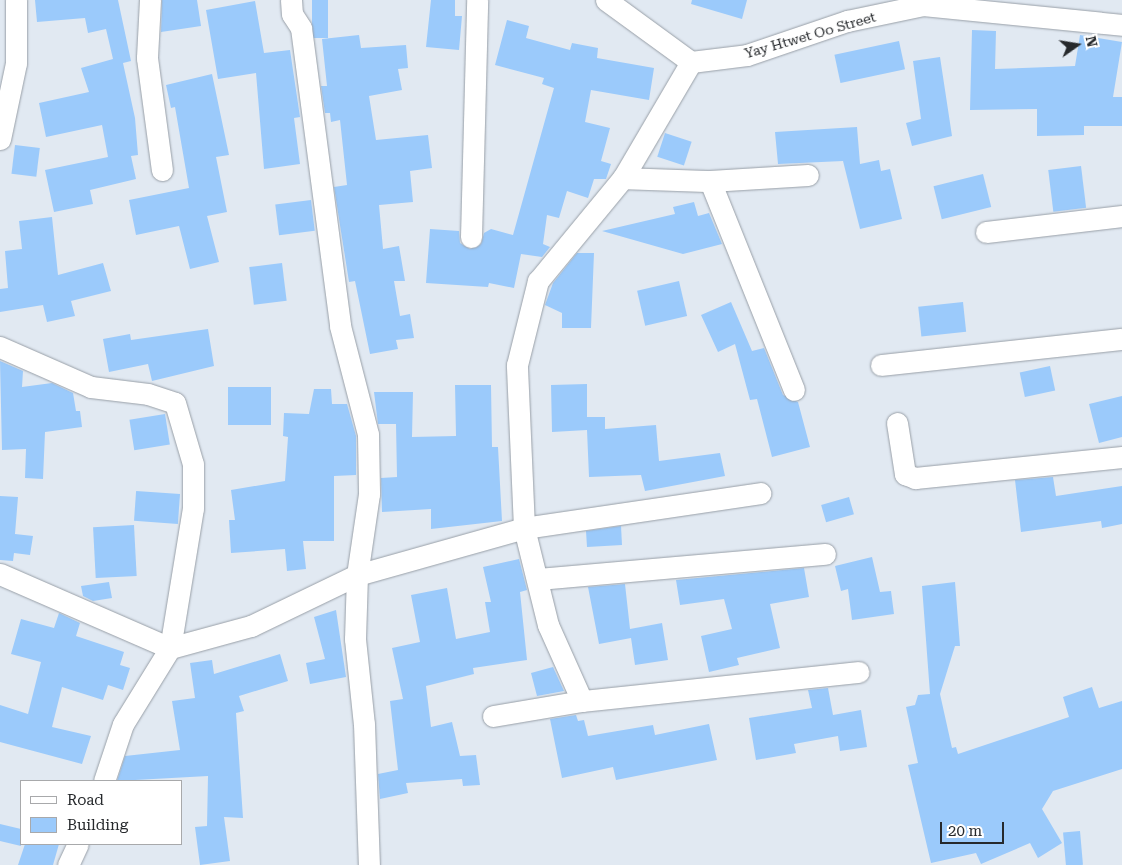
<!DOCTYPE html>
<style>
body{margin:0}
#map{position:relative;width:1122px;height:865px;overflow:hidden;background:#e1e9f2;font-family:"Roboto Serif",serif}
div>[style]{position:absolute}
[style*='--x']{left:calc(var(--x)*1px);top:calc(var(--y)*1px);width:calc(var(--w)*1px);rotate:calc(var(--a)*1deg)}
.building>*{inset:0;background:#9bcafb;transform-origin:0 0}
.roads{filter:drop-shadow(0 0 1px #989fa7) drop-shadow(0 0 1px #989fa7)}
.minor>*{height:21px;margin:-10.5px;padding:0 10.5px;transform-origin:10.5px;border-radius:10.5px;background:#fff}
span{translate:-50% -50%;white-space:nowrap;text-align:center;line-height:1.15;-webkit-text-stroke:4.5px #fff;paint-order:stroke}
.street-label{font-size:14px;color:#26292c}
.legend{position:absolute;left:20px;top:780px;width:162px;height:65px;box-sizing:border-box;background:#fff;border:1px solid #a8a9ab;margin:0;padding:6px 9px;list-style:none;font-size:15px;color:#26292c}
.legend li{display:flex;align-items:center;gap:10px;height:25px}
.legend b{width:25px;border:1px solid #a8a9ab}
.north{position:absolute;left:1052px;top:20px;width:50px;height:50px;-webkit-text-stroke:4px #fff;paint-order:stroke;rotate:77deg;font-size:14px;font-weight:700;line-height:20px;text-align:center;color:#26292c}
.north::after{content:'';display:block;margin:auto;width:18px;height:22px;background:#26292c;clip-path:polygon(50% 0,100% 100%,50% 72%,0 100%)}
.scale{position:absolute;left:940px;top:822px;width:64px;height:22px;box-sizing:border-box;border:2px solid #26292c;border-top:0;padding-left:6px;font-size:15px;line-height:18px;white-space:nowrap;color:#26292c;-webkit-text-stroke:4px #fff;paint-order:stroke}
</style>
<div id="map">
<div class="building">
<i style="clip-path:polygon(35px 0,118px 0,131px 61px,123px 63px,135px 118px,138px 155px,131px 156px,136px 179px,90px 190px,93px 204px,54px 212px,45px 170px,108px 157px,102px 125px,46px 137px,39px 103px,89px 92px,81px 68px,113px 59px,106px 29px,88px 33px,85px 18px,37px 22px)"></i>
<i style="clip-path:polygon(162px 0,197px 0,201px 26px,161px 32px)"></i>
<i style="left:312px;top:0;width:16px;height:38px"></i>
<i style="clip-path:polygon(431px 0,455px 0,455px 16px,462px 16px,459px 50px,426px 47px)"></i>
<i style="clip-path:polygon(692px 0,747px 0,742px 19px,691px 4px)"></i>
<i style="clip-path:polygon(255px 1px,264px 53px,290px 50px,300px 117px,294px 118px,300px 164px,264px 169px,256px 73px,218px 79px,206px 10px)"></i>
<i style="clip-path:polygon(507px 20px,529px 26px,526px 38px,570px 50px,572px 43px,598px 48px,597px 58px,654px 68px,649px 100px,591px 90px,585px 122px,610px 128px,601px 161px,611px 164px,606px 179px,594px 179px,588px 198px,567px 191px,559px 218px,547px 215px,543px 244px,550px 247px,542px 257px,521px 254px,514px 288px,489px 283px,488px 287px,426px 283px,430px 229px,459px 231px,460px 243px,470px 249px,481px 244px,484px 233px,491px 229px,513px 235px,554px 88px,542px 84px,544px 78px,495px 65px)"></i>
<i style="clip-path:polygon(972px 30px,996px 31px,995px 69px,1075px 66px,1080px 35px,1122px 42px,1113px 97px,1122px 97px,1122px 126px,1084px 126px,1084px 135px,1037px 136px,1037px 109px,970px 110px)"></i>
<i style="clip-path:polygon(359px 35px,361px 48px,406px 45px,408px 68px,398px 69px,402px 90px,369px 96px,376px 140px,428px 135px,432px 168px,410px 171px,413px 202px,379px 205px,383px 249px,399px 246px,405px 281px,394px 281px,400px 316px,410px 314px,414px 338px,396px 340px,398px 349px,370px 354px,355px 281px,349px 282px,334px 187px,347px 185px,340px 120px,331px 122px,330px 113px,325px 113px,321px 86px,327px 86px,322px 39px)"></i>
<i style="left:899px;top:41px;width:29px;height:66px;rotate:78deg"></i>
<i style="clip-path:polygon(940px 57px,952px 136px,912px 146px,906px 123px,921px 119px,913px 61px)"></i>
<i style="clip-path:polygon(212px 74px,229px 155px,216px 157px,227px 212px,207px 216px,219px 262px,190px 269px,179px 226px,136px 235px,129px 200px,189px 188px,175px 107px,171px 108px,166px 85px)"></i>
<i style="clip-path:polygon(857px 127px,860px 164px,879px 160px,881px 171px,890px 169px,902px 219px,860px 229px,843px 161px,778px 164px,775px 132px)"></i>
<i style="left:665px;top:133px;width:28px;height:25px;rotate:18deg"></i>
<i style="left:15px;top:145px;width:25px;height:29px;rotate:7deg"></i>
<i style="left:1081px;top:166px;width:42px;height:33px;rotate:83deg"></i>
<i style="left:983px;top:174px;width:34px;height:51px;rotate:76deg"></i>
<i style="left:311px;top:200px;width:31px;height:36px;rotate:83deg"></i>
<i style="clip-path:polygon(694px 202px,698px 216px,709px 213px,722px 244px,683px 254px,602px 231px,675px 214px,673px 207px)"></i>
<i style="clip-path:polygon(52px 217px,58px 275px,103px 263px,111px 291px,71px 301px,75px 316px,47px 322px,43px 305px,0 312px,0 289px,8px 288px,5px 251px,22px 249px,19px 221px)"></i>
<i style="clip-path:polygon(577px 253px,594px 253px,591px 328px,562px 328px,562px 313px,545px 305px,553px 283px)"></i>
<i style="left:282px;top:263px;width:38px;height:33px;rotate:83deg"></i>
<i style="left:679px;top:281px;width:36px;height:43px;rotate:77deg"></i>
<i style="clip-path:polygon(731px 302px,752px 351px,764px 348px,783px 395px,798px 402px,810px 447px,772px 457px,757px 399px,750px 400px,735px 344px,718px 352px,701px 315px)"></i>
<i style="left:963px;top:302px;width:30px;height:45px;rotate:84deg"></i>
<i style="clip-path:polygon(208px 329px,214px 366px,152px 381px,148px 364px,109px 372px,103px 339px,130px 334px,131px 340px)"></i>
<i style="clip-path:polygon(0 361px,23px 371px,22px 387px,52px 383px,73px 393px,76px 411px,80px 411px,82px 427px,45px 432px,43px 479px,25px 478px,26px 449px,2px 450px)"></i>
<i style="left:1050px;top:366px;width:25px;height:31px;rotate:78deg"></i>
<i style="clip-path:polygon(587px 384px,587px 417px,605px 417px,605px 429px,656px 425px,659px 461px,720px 453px,725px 476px,645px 491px,641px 475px,589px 477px,587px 430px,552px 432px,551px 385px)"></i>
<i style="clip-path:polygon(455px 385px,491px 385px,492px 447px,498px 447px,502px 521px,431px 529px,431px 509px,382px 512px,381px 478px,397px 477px,396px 424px,378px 424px,374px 392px,413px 392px,412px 437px,456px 436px)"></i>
<i style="left:228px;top:387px;width:43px;height:38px"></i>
<i style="clip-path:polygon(314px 389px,331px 389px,332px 404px,347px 404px,356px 436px,356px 475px,334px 476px,334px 541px,303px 541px,306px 569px,287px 571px,285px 549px,231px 553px,229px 520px,235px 520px,231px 490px,285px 481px,288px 437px,283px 436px,284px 413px,309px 414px)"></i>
<i style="clip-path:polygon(1122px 396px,1122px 437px,1099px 443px,1089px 404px)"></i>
<i style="left:165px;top:414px;width:31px;height:36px;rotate:81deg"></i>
<i style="clip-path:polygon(1053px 477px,1056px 496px,1122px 486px,1122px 524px,1102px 528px,1101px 521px,1021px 532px,1015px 480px)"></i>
<i style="left:180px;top:494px;width:30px;height:44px;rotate:94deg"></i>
<i style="clip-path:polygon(0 496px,18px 497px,15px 534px,33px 536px,30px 555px,14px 553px,13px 561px,0 560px)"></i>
<i style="left:849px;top:497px;width:18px;height:29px;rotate:74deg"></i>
<i style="left:134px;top:525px;width:51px;height:41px;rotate:87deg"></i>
<i style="clip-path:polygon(621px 526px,622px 545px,587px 547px,586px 531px)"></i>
<i style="clip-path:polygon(872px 557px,880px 592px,891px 591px,894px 614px,852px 620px,848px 589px,841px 591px,835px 566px)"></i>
<i style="clip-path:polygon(519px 559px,527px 590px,520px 592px,527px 660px,473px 668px,474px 674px,426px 686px,431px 727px,452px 722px,460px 756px,476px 755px,480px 785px,463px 786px,462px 779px,406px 783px,408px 793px,380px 799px,378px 774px,398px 770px,390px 701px,403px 699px,392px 648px,420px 642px,411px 595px,447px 588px,456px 639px,490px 632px,485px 602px,491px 602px,483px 567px)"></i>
<i style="clip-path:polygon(804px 568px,809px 597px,770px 604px,780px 648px,737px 658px,739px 665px,709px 672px,701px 636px,732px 629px,724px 599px,680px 605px,676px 580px)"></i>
<i style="clip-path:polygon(109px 582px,112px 598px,93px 601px,83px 596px,81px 586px)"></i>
<i style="clip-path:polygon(955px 582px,960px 646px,955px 646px,940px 694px,952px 748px,956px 747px,958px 754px,1069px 717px,1063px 697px,1092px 687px,1099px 708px,1122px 701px,1122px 769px,1053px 791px,1042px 809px,1062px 843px,1038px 858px,1030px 843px,981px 864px,976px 853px,931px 863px,908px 765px,918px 763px,906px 707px,915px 705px,918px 695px,930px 694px,922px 586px)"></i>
<i style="clip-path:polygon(625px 584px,630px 629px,662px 623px,668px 660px,635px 665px,631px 638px,599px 644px,588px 587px)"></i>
<i style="clip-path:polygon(336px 610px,346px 677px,310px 684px,306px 663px,325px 659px,314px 617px)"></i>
<i style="clip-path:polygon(59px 613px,80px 623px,76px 636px,124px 652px,120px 665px,130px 668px,123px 690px,108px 685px,103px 700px,62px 687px,52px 727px,91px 736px,82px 764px,0 742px,0 705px,28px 714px,41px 662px,11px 654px,21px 619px,54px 628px)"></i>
<i style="clip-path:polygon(280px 654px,288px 681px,239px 696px,244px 711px,236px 713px,243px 818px,224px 817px,230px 861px,200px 865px,195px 827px,207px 826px,208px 776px,117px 781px,125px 756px,180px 750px,172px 701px,195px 698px,190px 663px,212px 660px,214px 674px)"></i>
<i style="clip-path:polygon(553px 667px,564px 691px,537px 696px,531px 673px)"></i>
<i style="clip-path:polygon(828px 688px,833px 715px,861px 710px,867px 747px,840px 751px,838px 736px,794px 744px,796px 753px,756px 760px,749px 718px,812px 708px,808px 690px)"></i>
<i style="clip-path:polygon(576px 715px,578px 721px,584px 720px,588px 736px,653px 725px,655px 735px,709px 724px,717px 760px,616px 780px,613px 767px,562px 778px,550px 719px)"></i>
<i style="clip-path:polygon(0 824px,21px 829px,21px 846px,0 841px)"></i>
<i style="left:1080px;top:831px;width:34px;height:17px;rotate:85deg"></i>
<i style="clip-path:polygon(25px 844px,59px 844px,53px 865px,18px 865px)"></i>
</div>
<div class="roads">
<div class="minor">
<i style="--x:150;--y:0;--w:58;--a:93"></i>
<i style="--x:147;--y:58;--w:113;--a:82.4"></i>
<i style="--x:291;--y:0;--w:14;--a:86"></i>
<i style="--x:292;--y:14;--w:17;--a:57"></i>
<i style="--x:301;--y:28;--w:301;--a:82.5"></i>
<i style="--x:340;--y:326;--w:112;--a:75.5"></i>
<i style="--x:368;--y:434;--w:60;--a:89"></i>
<i style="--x:369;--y:494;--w:82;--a:98.4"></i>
<i style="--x:357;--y:575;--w:64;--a:91.8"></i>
<i style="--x:355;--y:639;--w:85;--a:84"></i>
<i style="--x:364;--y:724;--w:141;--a:88"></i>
<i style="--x:606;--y:0;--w:105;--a:36.1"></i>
<i style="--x:691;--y:62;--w:56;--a:-7.1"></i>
<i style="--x:747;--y:55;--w:106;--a:-18.8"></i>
<i style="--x:847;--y:21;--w:78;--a:-11.9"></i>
<i style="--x:923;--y:5;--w:200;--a:5.7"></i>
<i style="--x:0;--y:139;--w:78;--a:-78.1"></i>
<i style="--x:16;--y:63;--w:63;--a:-90"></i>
<i style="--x:623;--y:178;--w:87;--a:2"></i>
<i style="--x:710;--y:181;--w:225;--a:68.1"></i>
<i style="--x:710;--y:181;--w:98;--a:-3.5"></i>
<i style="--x:986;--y:232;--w:137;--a:-6.7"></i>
<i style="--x:471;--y:237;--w:237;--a:-88.5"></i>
<i style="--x:0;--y:347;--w:99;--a:23.7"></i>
<i style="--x:91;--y:387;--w:57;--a:7"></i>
<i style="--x:148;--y:394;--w:28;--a:18"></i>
<i style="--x:175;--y:403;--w:64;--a:73.6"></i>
<i style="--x:193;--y:464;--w:44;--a:90"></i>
<i style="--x:193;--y:508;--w:142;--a:99.3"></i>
<i style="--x:170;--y:648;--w:89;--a:121.7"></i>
<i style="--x:123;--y:724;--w:60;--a:108.4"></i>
<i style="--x:881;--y:365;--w:242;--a:-6.2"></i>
<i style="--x:897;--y:423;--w:52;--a:81.1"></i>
<i style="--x:905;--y:474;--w:11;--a:22"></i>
<i style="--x:915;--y:478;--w:208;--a:-5.8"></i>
<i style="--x:0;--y:574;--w:185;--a:23.5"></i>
<i style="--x:170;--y:648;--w:84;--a:-15.2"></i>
<i style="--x:251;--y:626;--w:118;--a:-25.7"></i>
<i style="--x:357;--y:575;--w:173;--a:-15.7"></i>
<i style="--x:524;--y:528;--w:239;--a:-8.4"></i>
<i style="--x:538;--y:579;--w:288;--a:-5"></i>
<i style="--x:582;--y:701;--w:83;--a:-114.1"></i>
<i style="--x:548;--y:625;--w:100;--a:-103.9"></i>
<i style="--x:524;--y:528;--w:163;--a:-92.5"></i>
<i style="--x:517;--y:365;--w:87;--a:-76"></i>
<i style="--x:538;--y:281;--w:134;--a:-50.5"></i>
<i style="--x:623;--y:178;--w:134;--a:-59.6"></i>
<i style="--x:493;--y:716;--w:90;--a:-9.6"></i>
<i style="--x:582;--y:701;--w:278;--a:-6"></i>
<i style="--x:68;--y:865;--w:23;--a:-65"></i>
</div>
</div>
<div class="street-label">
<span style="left:810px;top:35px;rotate:-16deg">Yay Htwet Oo Street</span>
</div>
<ul class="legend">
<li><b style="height:6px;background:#fff"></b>Road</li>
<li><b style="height:14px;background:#9bcafb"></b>Building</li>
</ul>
<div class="north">N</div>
<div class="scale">20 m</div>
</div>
